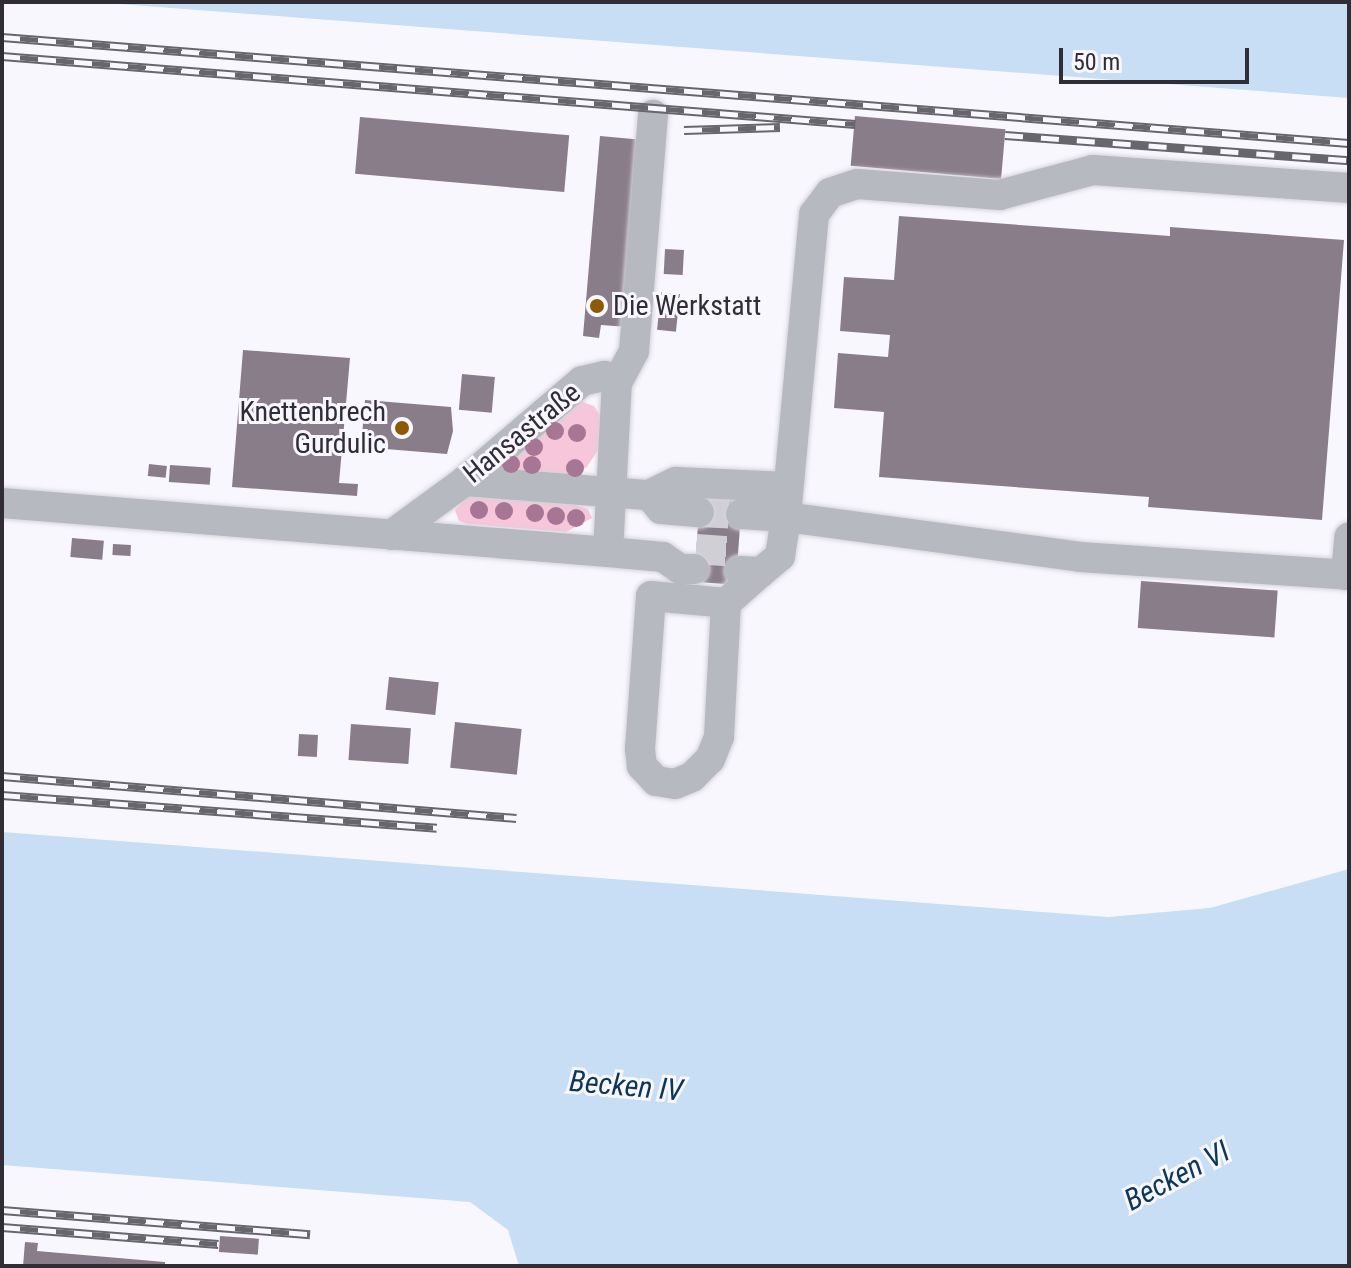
<!DOCTYPE html>
<meta charset="utf-8">
<style>
body{margin:0}
#map{position:relative;width:1351px;height:1268px;overflow:hidden;background:#f9f7fe;font-family:"Roboto Condensed",sans-serif}
div>[style]{position:absolute}
[style*='--x']{left:calc(var(--x)*1px);top:calc(var(--y)*1px);width:calc(var(--w)*1px);rotate:calc(var(--a)*1deg)}
.green>*{inset:0;background:#f8c6da}
.water>*{inset:0;background:#c7def4}
.building>*{inset:0;background:#8a7d8a;transform-origin:0 0}
.minor-tunnel>*{height:30px;margin-top:-15px;transform-origin:0;background:repeating-linear-gradient(90deg,#d1cfd6 0 30px,transparent 0 45px)}
.roads{filter:drop-shadow(0 0 2px #d5d3da) drop-shadow(0 0 2px #d5d3da)}
.minor>*{height:30px;margin:-15px;padding:0 15px;transform-origin:15px;border-radius:15px;background:#b7b9c1}
.rail>*{height:9px;margin-top:-4.5px;transform-origin:0;background:repeating-linear-gradient(90deg,#f9f7fe 0 18px,#68666d 0 36px);box-sizing:border-box;border-block:2px solid #68666d}
.trees>*{width:18px;height:18px;margin:-9px;border-radius:50%;background:#a67694}
.dots>*{width:22px;height:22px;translate:-50% -50%;box-sizing:border-box;border:4px solid #f9f7fe;border-radius:50%}
span{translate:-50% -50%;white-space:nowrap;text-align:center;line-height:1.15;-webkit-text-stroke:6px #f9f7fe;paint-order:stroke}
.poi-label{font-size:28px;color:#302e34}
.left{translate:0 -50%;text-align:left}
.right{translate:-100% -50%;text-align:right}
.street-label{font-size:28px;color:#302e34}
.water-label{font-size:30px;color:#0d375a;font-style:italic}
.frame{position:absolute;inset:0;border:4px solid #302e34;pointer-events:none}
.scale{position:absolute;left:1059px;top:48px;width:190px;height:36px;box-sizing:border-box;border:4px solid #302e34;border-top:0;padding-left:10px;font-size:24px;line-height:28px;white-space:nowrap;color:#302e34;-webkit-text-stroke:6px #f9f7fe;paint-order:stroke}
</style>
<div id="map">
<div class="green">
<i style="clip-path:polygon(580px 401px,594px 406px,602px 419px,602px 444px,587px 467px,570px 476px,495px 473px)"></i>
<i style="clip-path:polygon(469px 495px,565px 501px,588px 509px,592px 518px,566px 532px,467px 524px,459px 521px,455px 510px)"></i>
</div>
<div class="water">
<i style="clip-path:polygon(93px 2px,1349px 2px,1349px 98px)"></i>
<i style="clip-path:polygon(2px 832px,1108px 917px,1210px 908px,1349px 869px,1349px 1266px,519px 1266px,508px 1230px,470px 1202px,2px 1165px)"></i>
</div>
<div class="building">
<i style="left:855px;top:116px;width:151px;height:50px;rotate:5deg"></i>
<i style="left:360px;top:117px;width:210px;height:57px;rotate:5deg"></i>
<i style="clip-path:polygon(600px 136px,644px 140px,628px 327px,601px 325px,599px 338px,583px 336px)"></i>
<i style="clip-path:polygon(899px 216px,1170px 236px,1170px 227px,1344px 240px,1322px 520px,1148px 507px,1149px 497px,879px 477px,884px 412px,834px 408px,838px 353px,888px 357px,890px 335px,840px 331px,844px 277px,894px 280px)"></i>
<i style="left:665px;top:249px;width:19px;height:25px;rotate:3deg"></i>
<i style="left:661px;top:292px;width:19px;height:38px;rotate:6deg"></i>
<i style="clip-path:polygon(243px 350px,350px 358px,339px 483px,358px 484px,357px 496px,232px 487px)"></i>
<i style="left:462px;top:374px;width:33px;height:36px;rotate:5deg"></i>
<i style="clip-path:polygon(365px 400px,451px 407px,453px 431px,447px 454px,361px 447px)"></i>
<i style="left:149px;top:464px;width:18px;height:12px;rotate:6deg"></i>
<i style="left:170px;top:465px;width:41px;height:17px;rotate:4deg"></i>
<i style="left:700px;top:496px;width:42px;height:86px;rotate:4deg"></i>
<i style="left:72px;top:538px;width:32px;height:19px;rotate:5deg"></i>
<i style="left:113px;top:544px;width:18px;height:11px;rotate:3deg"></i>
<i style="left:1141px;top:581px;width:137px;height:47px;rotate:4deg"></i>
<i style="left:389px;top:677px;width:50px;height:33px;rotate:6deg"></i>
<i style="left:455px;top:722px;width:67px;height:46px;rotate:6deg"></i>
<i style="left:351px;top:724px;width:60px;height:36px;rotate:4deg"></i>
<i style="left:299px;top:734px;width:19px;height:22px;rotate:3deg"></i>
<i style="left:220px;top:1236px;width:39px;height:16px;rotate:4deg"></i>
<i style="clip-path:polygon(25px 1242px,38px 1243px,37px 1251px,165px 1262px,165px 1266px,23px 1266px)"></i>
</div>
<div class="minor-tunnel">
<i style="--x:699;--y:512;--w:42;--a:2.7"></i>
<i style="--x:696;--y:549;--w:42;--a:4.1"></i>
</div>
<div class="roads">
<div class="minor">
<i style="--x:1349;--y:188;--w:257;--a:-176"></i>
<i style="--x:1093;--y:170;--w:96;--a:165"></i>
<i style="--x:1000;--y:195;--w:143;--a:-175.6"></i>
<i style="--x:857;--y:184;--w:28;--a:162"></i>
<i style="--x:830;--y:193;--w:26;--a:127"></i>
<i style="--x:814;--y:214;--w:304;--a:95.3"></i>
<i style="--x:786;--y:517;--w:297;--a:7.7"></i>
<i style="--x:1080;--y:557;--w:270;--a:3.8"></i>
<i style="--x:465;--y:481;--w:185;--a:4.4"></i>
<i style="--x:649;--y:495;--w:30;--a:-26"></i>
<i style="--x:676;--y:482;--w:112;--a:2.6"></i>
<i style="--x:649;--y:495;--w:18;--a:49"></i>
<i style="--x:661;--y:509;--w:38;--a:5"></i>
<i style="--x:2;--y:503;--w:608;--a:4.62"></i>
<i style="--x:608;--y:552;--w:169;--a:-87"></i>
<i style="--x:617;--y:383;--w:36;--a:-62"></i>
<i style="--x:634;--y:351;--w:237;--a:-85.4"></i>
<i style="--x:391;--y:535;--w:92;--a:-36.1"></i>
<i style="--x:465;--y:481;--w:154;--a:-40.5"></i>
<i style="--x:582;--y:381;--w:23;--a:-13"></i>
<i style="--x:604;--y:376;--w:15;--a:28"></i>
<i style="--x:608;--y:552;--w:55;--a:5.2"></i>
<i style="--x:663;--y:557;--w:21;--a:35"></i>
<i style="--x:680;--y:569;--w:14;--a:0"></i>
<i style="--x:740;--y:571;--w:21;--a:3"></i>
<i style="--x:761;--y:572;--w:25;--a:-40"></i>
<i style="--x:780;--y:556;--w:39;--a:-81"></i>
<i style="--x:786;--y:517;--w:45;--a:-176.2"></i>
<i style="--x:1346;--y:575;--w:38;--a:-85"></i>
<i style="--x:726;--y:603;--w:134;--a:93"></i>
<i style="--x:719;--y:737;--w:24;--a:112"></i>
<i style="--x:710;--y:759;--w:25;--a:135"></i>
<i style="--x:692;--y:777;--w:18;--a:158"></i>
<i style="--x:675;--y:784;--w:19;--a:-171"></i>
<i style="--x:656;--y:781;--w:21;--a:-133"></i>
<i style="--x:642;--y:766;--w:17;--a:-97"></i>
<i style="--x:640;--y:749;--w:153;--a:-85.9"></i>
<i style="--x:651;--y:596;--w:75;--a:5.3"></i>
<i style="--x:726;--y:603;--w:47;--a:-41.5"></i>
</div>
</div>
<div class="rail">
<i style="--x:2;--y:37;--w:1351;--a:4.5"></i>
<i style="--x:2;--y:56;--w:856;--a:4.56"></i>
<i style="--x:684;--y:130;--w:96;--a:-1.8"></i>
<i style="--x:1005;--y:135;--w:345;--a:4.2"></i>
<i style="--x:2;--y:776;--w:516;--a:4.67"></i>
<i style="--x:2;--y:795;--w:436;--a:4.3"></i>
<i style="--x:2;--y:1210;--w:309;--a:4.5"></i>
<i style="--x:2;--y:1227;--w:217;--a:4.5"></i>
</div>
<div class="trees">
<i style="left:555px;top:431px"></i>
<i style="left:577px;top:433px"></i>
<i style="left:534px;top:447px"></i>
<i style="left:511px;top:464px"></i>
<i style="left:532px;top:465px"></i>
<i style="left:575px;top:468px"></i>
<i style="left:479px;top:510px"></i>
<i style="left:504px;top:511px"></i>
<i style="left:535px;top:513px"></i>
<i style="left:556px;top:516px"></i>
<i style="left:576px;top:518px"></i>
</div>
<div class="dots">
<i style="left:597px;top:306px;background:#8c5904"></i>
<i style="left:402px;top:428px;background:#8c5904"></i>
</div>
<div class="poi-label">
<span class="left" style="left:613px;top:306px">Die Werkstatt</span>
<span class="right" style="left:386px;top:428px">Knettenbrech<br>Gurdulic</span>
</div>
<div class="street-label">
<span style="left:522px;top:433px;rotate:-39deg">Hansastraße</span>
</div>
<div class="water-label">
<span style="left:626px;top:1086px;rotate:5deg">Becken IV</span>
<span style="left:1177px;top:1176px;rotate:-28deg">Becken VI</span>
</div>
<div class="frame"></div>
<div class="scale">50 m</div>
</div>
